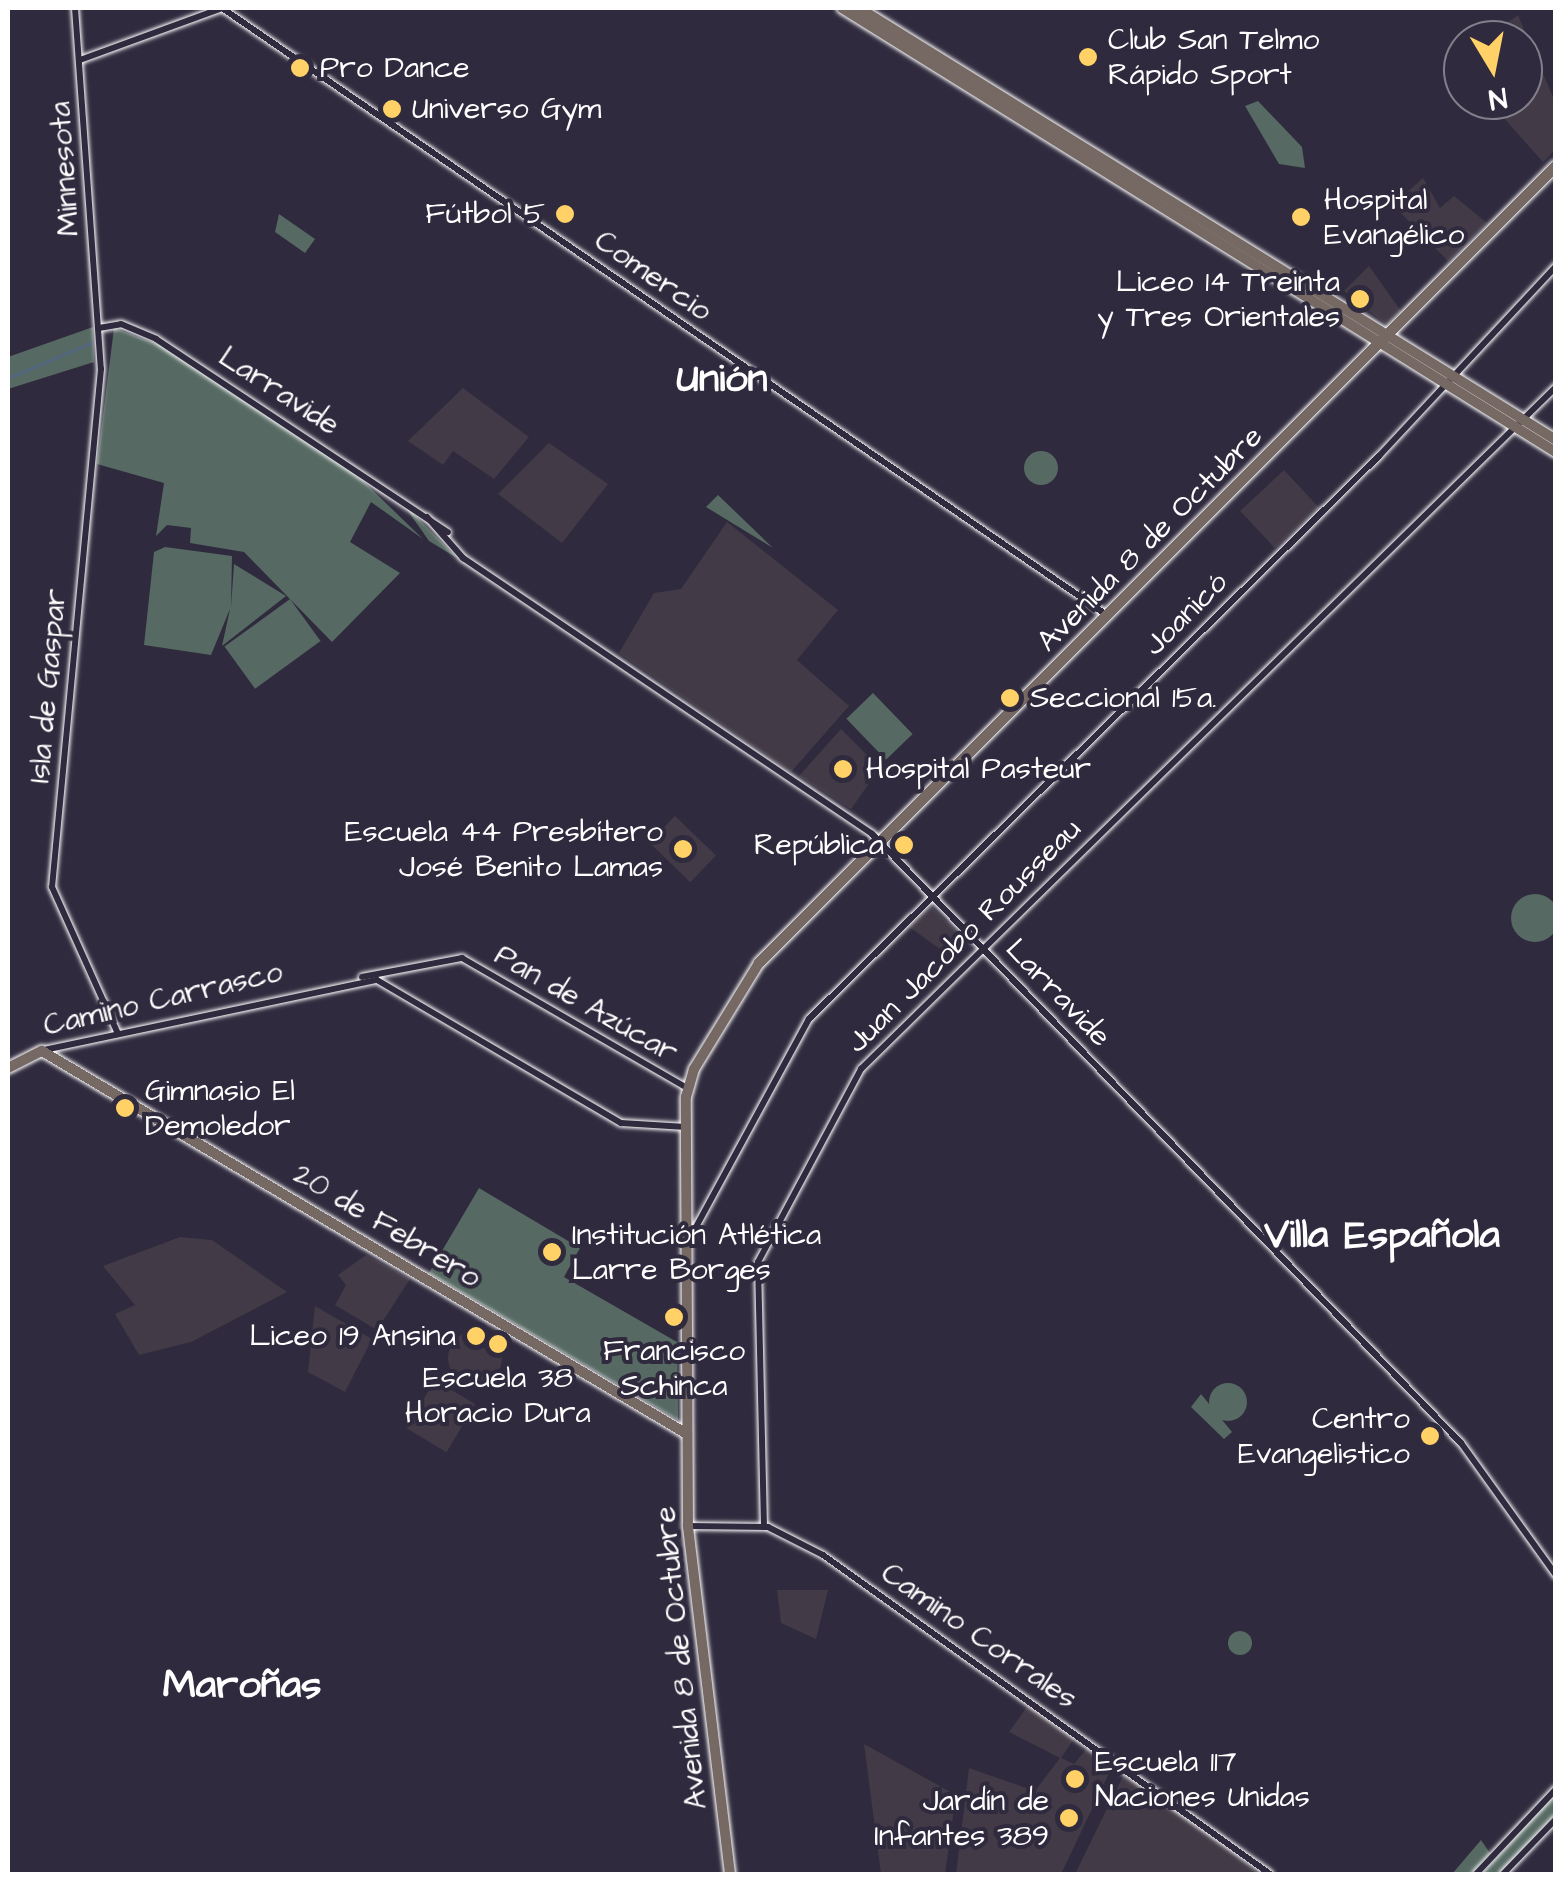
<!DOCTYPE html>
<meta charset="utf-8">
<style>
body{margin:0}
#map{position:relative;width:1563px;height:1882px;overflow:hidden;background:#2f2a3d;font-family:"Architects Daughter",sans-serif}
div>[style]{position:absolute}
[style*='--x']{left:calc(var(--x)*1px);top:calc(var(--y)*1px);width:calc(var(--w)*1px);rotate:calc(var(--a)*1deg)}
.built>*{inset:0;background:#423a46;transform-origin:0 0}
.round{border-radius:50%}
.green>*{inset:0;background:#566962;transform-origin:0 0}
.stream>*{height:2.5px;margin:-1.25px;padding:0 1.25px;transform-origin:1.25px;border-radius:1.25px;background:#52667d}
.roads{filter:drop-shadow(0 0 2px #fff) drop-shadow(0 0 2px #fff)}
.minor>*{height:6px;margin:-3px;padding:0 3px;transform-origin:3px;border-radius:3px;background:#2f2a3d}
.major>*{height:10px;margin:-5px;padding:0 5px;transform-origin:5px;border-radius:5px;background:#766964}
.dots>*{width:28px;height:28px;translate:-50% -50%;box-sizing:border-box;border:5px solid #2f2a3d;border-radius:50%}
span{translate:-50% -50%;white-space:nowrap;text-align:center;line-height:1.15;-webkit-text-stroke:8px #2f2a3d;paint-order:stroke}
.poi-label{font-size:30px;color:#fff}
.left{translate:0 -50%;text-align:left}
.right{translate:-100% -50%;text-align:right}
.street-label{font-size:30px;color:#fff}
.district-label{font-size:40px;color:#fff;font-weight:700}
.frame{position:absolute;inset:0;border:10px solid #fff;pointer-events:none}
.north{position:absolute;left:1443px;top:20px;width:100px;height:100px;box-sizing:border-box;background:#2f2a3d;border:2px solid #827f8b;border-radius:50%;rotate:170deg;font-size:28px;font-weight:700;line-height:40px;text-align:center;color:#fff}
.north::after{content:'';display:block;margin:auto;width:35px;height:45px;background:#ffd166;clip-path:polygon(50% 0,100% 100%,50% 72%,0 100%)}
</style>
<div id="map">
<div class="built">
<i style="clip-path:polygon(1518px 15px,1535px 57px,1529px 62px,1523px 40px,1484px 40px)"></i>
<i style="clip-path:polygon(1541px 69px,1556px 104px,1555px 150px,1543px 162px,1495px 108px,1523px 100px,1523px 84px)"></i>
<i style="clip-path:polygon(1423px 178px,1440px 208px,1454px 196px,1487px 223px,1448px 261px,1393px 205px)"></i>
<i style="clip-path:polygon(1369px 266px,1401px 311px,1387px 325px,1344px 291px)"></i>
<i style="clip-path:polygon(463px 388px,529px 437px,494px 479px,453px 451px,443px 465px,408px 441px)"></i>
<i style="clip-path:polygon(549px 443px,608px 484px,562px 543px,498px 494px)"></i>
<i style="left:1284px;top:470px;width:51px;height:60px;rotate:47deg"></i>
<i style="clip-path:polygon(727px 522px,838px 610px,797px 660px,849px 706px,791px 772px,619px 653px,654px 593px,681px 589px)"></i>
<i style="clip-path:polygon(841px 729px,880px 768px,851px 809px,799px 776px)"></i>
<i style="left:675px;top:816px;width:57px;height:37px;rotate:44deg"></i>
<i style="clip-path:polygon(931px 906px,963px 938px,947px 954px,909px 927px)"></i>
<i style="clip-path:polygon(180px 1237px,212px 1240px,287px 1292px,191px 1342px,139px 1355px,115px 1314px,135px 1305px,103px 1266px)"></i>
<i style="clip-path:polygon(366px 1255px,410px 1279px,377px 1330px,335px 1305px,346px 1285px,338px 1275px)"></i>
<i style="clip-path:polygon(315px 1306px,372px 1339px,345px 1392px,308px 1372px)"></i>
<i class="round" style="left:448px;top:1331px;width:54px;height:54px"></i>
<i style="left:435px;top:1380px;width:47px;height:56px;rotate:31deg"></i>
<i style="clip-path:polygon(777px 1590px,828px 1590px,816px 1639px,781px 1623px)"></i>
<i style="clip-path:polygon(1029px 1704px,1076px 1736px,1061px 1758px,1074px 1764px,1088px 1747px,1112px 1767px,1061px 1874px,956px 1874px,969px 1768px,1035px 1791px,1060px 1758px,1009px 1732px)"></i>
<i style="clip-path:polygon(864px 1744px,956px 1795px,945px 1874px,881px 1874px)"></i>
<i style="clip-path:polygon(1125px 1772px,1227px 1847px,1259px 1874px,1075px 1874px)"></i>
</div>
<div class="green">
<i style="clip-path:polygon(1258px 101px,1302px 147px,1305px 168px,1279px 164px,1245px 106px)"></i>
<i style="clip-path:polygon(279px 214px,315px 239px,305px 253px,275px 232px)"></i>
<i style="clip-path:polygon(93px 327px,94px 362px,8px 389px,8px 357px)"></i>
<i style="clip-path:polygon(114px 328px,162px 346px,402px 502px,457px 558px,429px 541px,406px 508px,362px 480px,423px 539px,371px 502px,350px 542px,400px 573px,332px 642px,244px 552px,190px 543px,191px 528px,167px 525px,156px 536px,164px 483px,97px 464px)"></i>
<i class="round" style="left:1024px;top:451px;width:34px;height:34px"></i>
<i style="clip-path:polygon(718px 495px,773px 548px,706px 507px)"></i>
<i style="clip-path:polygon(165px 547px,232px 556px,231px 607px,234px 564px,286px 596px,222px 646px,230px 609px,211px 655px,144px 645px,154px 552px)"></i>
<i style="left:290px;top:599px;width:52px;height:81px;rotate:54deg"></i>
<i style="left:873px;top:693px;width:57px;height:37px;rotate:46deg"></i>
<i class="round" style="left:1511px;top:894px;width:48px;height:48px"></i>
<i style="clip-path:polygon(479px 1188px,580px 1248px,564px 1277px,677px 1342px,678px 1420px,429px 1273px)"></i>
<i class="round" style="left:1209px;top:1383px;width:38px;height:38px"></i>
<i style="clip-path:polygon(1201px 1394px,1232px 1432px,1224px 1439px,1191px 1407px)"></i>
<i class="round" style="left:1228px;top:1631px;width:24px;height:24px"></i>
<i style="clip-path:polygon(1555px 1794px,1555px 1814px,1534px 1837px,1500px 1874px,1482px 1874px)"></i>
<i style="clip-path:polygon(1481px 1840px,1490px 1853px,1471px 1874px,1452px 1874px)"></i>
</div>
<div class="stream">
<i style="--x:8;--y:378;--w:90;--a:-22.9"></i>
</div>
<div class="roads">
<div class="minor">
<i style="--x:75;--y:8;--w:362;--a:85.9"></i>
<i style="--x:101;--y:369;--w:520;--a:95.4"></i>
<i style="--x:52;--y:887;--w:161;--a:65.8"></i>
<i style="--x:222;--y:8;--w:1073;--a:34.45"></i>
<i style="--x:80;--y:60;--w:151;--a:-20.1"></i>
<i style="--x:99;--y:328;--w:22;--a:-10"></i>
<i style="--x:121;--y:324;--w:38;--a:23"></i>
<i style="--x:156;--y:339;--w:350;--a:33.5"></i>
<i style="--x:427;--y:517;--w:55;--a:48.7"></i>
<i style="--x:463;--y:558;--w:493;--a:34"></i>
<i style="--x:872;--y:834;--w:847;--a:45.96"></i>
<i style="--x:1461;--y:1443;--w:163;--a:54.3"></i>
<i style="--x:362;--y:977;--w:102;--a:-10.8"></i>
<i style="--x:462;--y:958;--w:260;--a:30"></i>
<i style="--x:44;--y:1050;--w:340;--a:-11.9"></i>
<i style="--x:377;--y:980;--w:283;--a:30.4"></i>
<i style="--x:621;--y:1123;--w:65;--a:3.5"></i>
<i style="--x:690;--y:1238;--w:249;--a:-61.5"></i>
<i style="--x:809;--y:1019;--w:801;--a:-44.65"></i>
<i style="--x:1379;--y:456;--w:260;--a:-47"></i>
<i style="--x:688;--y:1526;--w:80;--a:0.7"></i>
<i style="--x:768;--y:1527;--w:62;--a:27"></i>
<i style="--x:823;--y:1555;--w:549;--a:35.51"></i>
<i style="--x:764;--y:1527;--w:265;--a:-91.3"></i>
<i style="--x:758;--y:1262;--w:219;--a:-61.9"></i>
<i style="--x:861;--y:1069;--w:974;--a:-44.46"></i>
<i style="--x:1476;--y:1874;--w:117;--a:-46.7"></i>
<i style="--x:1503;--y:1874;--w:76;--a:-46.1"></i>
</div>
<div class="major">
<i style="--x:842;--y:8;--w:841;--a:31.88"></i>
<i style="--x:859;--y:8;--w:820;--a:31.79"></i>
<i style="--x:8;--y:1068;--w:38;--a:-27"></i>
<i style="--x:42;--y:1051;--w:750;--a:30.7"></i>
<i style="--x:730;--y:1874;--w:351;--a:-96.9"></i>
<i style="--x:688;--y:1526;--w:429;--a:-90.3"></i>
<i style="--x:686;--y:1097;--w:29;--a:-74"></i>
<i style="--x:694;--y:1069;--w:124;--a:-58.5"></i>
<i style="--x:759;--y:963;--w:1127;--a:-45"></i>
</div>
</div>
<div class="dots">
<i style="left:1088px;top:57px;background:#ffd166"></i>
<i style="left:300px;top:68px;background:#ffd166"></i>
<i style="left:392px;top:109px;background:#ffd166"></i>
<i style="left:565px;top:214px;background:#ffd166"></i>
<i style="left:1301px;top:217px;background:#ffd166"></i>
<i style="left:1360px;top:299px;background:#ffd166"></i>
<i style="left:1010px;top:698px;background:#ffd166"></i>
<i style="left:843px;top:769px;background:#ffd166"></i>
<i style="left:904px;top:845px;background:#ffd166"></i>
<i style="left:683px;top:849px;background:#ffd166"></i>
<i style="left:125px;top:1108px;background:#ffd166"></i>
<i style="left:552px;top:1252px;background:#ffd166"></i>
<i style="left:674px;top:1317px;background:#ffd166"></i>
<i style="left:476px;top:1336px;background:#ffd166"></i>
<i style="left:498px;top:1344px;background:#ffd166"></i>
<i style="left:1430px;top:1436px;background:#ffd166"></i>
<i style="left:1075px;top:1779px;background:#ffd166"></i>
<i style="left:1069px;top:1818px;background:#ffd166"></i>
</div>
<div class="poi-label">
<span class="left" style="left:1108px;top:57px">Club San Telmo<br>Rápido Sport</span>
<span class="left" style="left:320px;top:68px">Pro Dance</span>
<span class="left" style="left:412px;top:109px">Universo Gym</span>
<span class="left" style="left:1324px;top:217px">Hospital<br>Evangélico</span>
<span class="right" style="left:545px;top:214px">Fútbol 5</span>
<span class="right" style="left:1340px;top:299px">Liceo 14 Treinta<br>y Tres Orientales</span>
<span class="left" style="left:1030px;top:698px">Seccional 15a.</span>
<span class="left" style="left:866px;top:769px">Hospital Pasteur</span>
<span class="right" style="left:663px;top:849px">Escuela 44 Presbítero<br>José Benito Lamas</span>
<span class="right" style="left:884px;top:845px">República</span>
<span class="left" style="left:145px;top:1108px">Gimnasio El<br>Demoledor</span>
<span class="left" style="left:572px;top:1252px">Institución Atlética<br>Larre Borges</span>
<span class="right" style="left:456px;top:1336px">Liceo 19 Ansina</span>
<span style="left:674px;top:1368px">Francisco<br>Schinca</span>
<span style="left:498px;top:1395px">Escuela 38<br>Horacio Dura</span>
<span class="right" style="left:1410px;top:1436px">Centro<br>Evangelistico</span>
<span class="left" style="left:1095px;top:1779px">Escuela 117<br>Naciones Unidas</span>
<span class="right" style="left:1049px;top:1818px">Jardín de<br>Infantes 389</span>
</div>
<div class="street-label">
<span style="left:65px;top:169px;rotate:-94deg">Minnesota</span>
<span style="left:653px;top:276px;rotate:35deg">Comercio</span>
<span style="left:279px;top:391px;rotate:33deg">Larravide</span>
<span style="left:1150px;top:539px;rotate:-45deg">Avenida 8 de Octubre</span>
<span style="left:1186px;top:614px;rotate:-45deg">Joanicó</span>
<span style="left:48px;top:686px;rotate:-85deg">Isla de Gaspar</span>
<span style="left:964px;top:936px;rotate:-45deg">Juan Jacobo Rousseau</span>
<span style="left:1058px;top:993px;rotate:46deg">Larravide</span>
<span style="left:163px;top:999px;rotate:-13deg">Camino Carrasco</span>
<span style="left:586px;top:1004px;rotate:30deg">Pan de Azúcar</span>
<span style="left:387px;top:1226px;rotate:31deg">20 de Febrero</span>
<span style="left:979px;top:1636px;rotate:35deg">Camino Corrales</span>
<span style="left:681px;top:1658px;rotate:-96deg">Avenida 8 de Octubre</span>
</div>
<div class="district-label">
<span style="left:722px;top:380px">Unión</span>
<span style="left:1382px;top:1236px">Villa Española</span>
<span style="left:242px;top:1686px">Maroñas</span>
</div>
<div class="frame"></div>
<div class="north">N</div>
</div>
